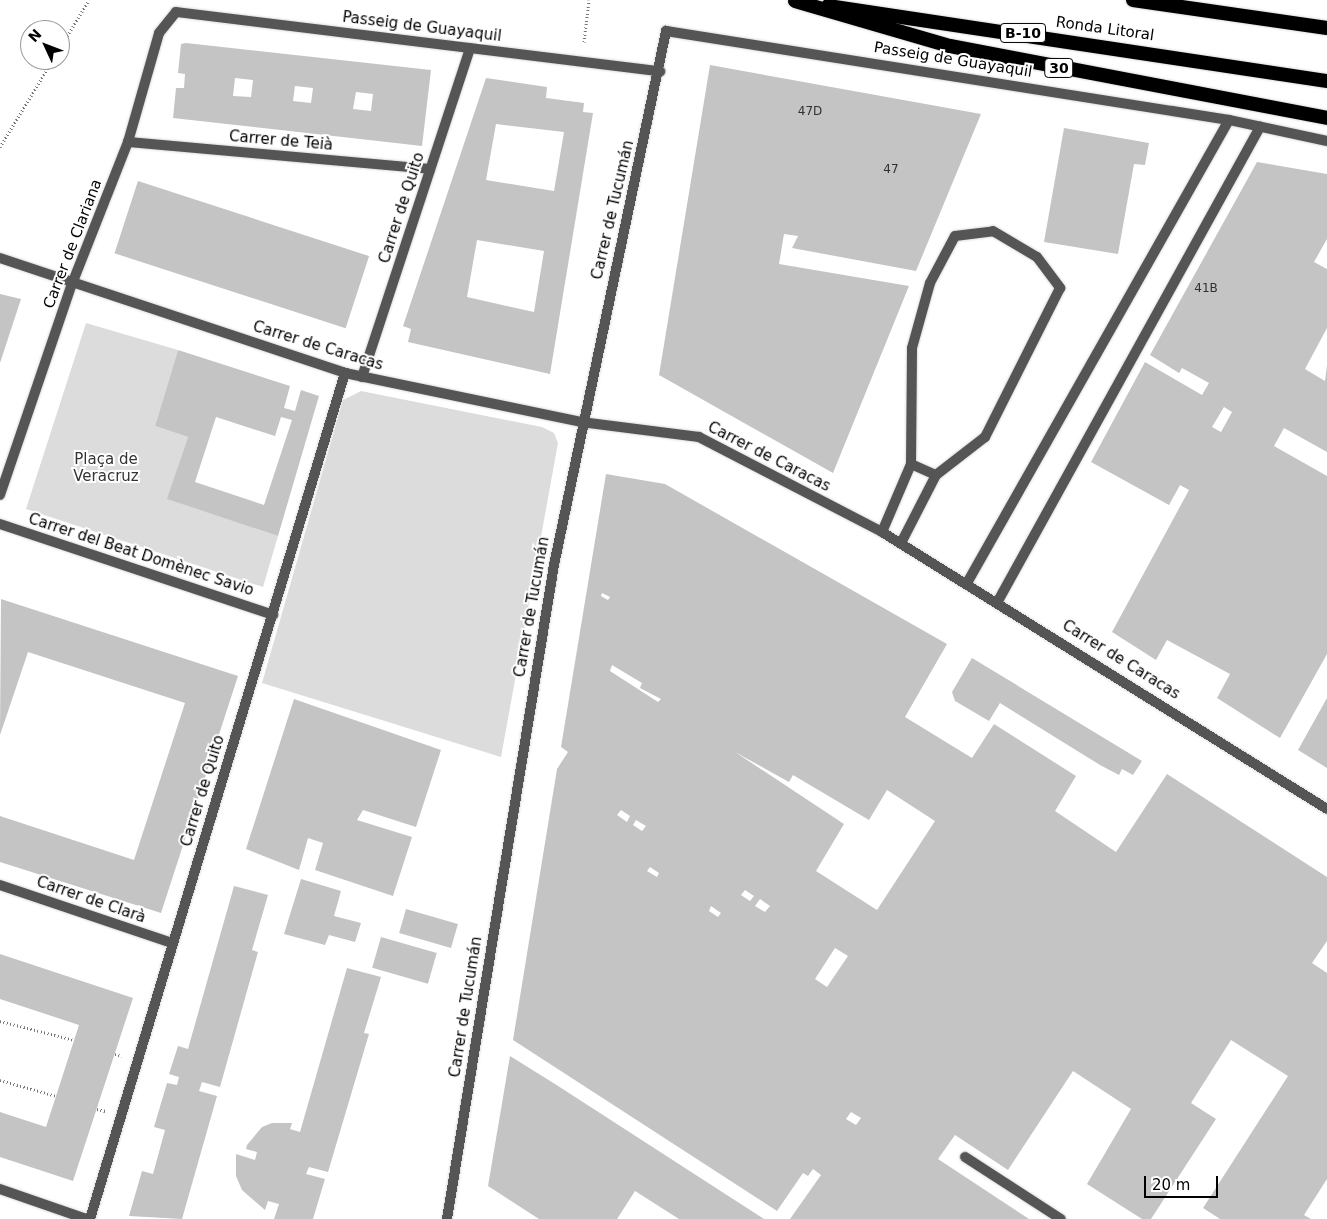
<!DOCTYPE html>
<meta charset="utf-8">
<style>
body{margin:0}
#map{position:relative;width:1327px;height:1219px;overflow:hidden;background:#fff;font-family:"DejaVu Sans",sans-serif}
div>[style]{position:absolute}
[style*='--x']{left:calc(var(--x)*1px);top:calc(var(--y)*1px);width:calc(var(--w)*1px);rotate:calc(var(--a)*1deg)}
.green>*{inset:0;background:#dcdcdc}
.building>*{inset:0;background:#c4c4c4;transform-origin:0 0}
.path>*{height:3px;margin-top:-1.5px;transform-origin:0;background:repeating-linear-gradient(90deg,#777 0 1px,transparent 0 3.5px)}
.roads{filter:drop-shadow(0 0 1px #dbdbdb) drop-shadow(0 0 1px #dbdbdb)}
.service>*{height:10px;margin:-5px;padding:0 5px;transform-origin:5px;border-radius:5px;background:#555}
.pedestrian>*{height:10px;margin:-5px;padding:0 5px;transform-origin:5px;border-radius:5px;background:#555}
.minor>*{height:10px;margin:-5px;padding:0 5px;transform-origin:5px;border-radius:5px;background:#555}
.tertiary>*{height:10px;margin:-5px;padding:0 5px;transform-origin:5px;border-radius:5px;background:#555}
.trunk>*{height:14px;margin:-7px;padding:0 7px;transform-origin:7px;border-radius:7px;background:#000}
span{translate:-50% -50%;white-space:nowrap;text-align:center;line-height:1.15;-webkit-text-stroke:4px #fff;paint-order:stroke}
.number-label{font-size:12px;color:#313131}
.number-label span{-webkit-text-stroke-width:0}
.shield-label span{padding:1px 4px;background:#fff;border:1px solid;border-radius:4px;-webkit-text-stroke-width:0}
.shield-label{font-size:14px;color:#000;font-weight:700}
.street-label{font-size:15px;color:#000}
.park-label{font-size:15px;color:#333}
.north{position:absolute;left:20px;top:20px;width:50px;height:50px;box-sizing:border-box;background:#fff;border:1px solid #999;border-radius:50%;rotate:313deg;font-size:14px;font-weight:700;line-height:20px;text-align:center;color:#000}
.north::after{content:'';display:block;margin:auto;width:18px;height:22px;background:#000;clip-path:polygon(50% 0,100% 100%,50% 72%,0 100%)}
.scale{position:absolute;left:1144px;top:1176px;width:74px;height:22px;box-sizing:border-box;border:2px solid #000;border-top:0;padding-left:6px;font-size:15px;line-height:18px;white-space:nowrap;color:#000;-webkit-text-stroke:4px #fff;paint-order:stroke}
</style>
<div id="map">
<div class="green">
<i style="clip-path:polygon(86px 323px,178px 350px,155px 426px,188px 437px,168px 499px,278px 536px,263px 587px,26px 509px)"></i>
<i style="clip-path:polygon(361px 391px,542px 427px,554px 433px,558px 443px,501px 757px,262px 683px,343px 400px)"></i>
</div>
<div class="building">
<i style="clip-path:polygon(evenodd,186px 43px,431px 70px,422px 146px,173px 118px,176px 88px,184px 88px,185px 74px,178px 73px,181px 44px,186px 43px,235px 78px,253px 80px,251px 97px,233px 96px,235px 78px,186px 43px,295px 86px,313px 88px,311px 103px,293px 101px,295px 86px,186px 43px,356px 92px,373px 94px,371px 111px,353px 109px,356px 92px)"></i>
<i style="clip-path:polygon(710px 65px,981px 114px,916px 271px,792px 248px,798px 236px,784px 234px,779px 264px,909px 286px,833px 473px,659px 375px)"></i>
<i style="clip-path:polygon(evenodd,486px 78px,547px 87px,546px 98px,584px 103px,583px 112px,593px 113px,550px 374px,408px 342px,411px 329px,403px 326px,486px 78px,496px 124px,564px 132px,554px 191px,486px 180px,496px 124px,486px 78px,477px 240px,544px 251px,534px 312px,467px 297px,477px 240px)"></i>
<i style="clip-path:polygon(1064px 128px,1149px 143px,1145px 165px,1134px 164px,1118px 254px,1044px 242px)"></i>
<i style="clip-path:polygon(evenodd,1257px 162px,1327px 174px,1327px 239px,1314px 262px,1327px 269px,1327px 328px,1305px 369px,1325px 381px,1327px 365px,1327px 452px,1284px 428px,1274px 446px,1327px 476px,1327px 654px,1280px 738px,1217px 698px,1230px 674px,1167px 640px,1156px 660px,1112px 632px,1189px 490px,1180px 485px,1169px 505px,1091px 462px,1145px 362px,1202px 395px,1209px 383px,1182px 368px,1179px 373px,1150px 355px,1257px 162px,1224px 407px,1232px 412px,1221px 432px,1212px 427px,1224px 407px)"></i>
<i style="left:138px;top:181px;width:243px;height:76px;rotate:18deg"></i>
<i style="clip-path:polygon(0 294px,21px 299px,0 363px)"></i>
<i style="clip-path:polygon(evenodd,178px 350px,290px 386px,284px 408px,295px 411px,301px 390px,319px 396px,278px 536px,167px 499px,188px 437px,155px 426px,178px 350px,216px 417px,275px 436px,281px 417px,292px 420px,264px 505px,195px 482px,216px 417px)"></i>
<i style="clip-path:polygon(evenodd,606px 474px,665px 484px,947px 644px,905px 717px,972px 758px,994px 724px,1076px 776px,1055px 811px,1116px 852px,1167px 774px,1327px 877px,1327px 941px,1312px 963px,1327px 973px,1327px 1179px,1304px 1215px,1311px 1219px,1220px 1219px,1203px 1208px,1288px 1076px,1231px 1040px,1191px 1103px,1216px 1119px,1151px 1219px,1142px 1219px,1087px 1184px,1131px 1109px,1073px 1071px,1008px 1170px,955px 1135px,938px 1159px,1029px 1219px,790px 1219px,821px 1175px,813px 1169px,808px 1176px,803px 1173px,777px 1211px,513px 1040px,557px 769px,568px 752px,561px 747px,606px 474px,602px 593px,610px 597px,608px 600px,601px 596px,602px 593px,606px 474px,612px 665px,642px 683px,640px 688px,661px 699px,658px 702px,610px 671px,612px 665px,606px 474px,735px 752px,789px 782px,793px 775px,869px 820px,887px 790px,935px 821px,877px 910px,816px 871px,844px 824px,735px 752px,606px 474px,621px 810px,630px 816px,627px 822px,617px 815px,621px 810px,606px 474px,636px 820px,646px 826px,642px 831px,633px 825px,636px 820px,606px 474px,650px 867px,659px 873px,657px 877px,647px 871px,650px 867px,606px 474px,745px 890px,754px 896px,750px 901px,741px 895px,745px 890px,606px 474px,760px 899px,770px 906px,765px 912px,755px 906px,760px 899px,606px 474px,711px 906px,721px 913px,718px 917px,709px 911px,711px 906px,606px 474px,835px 948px,848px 956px,827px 987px,815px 979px,835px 948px,606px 474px,851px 1112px,861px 1118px,856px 1125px,846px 1119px,851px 1112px)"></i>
<i style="clip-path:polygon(1px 599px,238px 676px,161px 913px,0 862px,0 816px,134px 860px,185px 703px,28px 652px,0 735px)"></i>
<i style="clip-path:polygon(972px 658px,1142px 761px,1133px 775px,1122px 769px,1119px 775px,1100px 765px,1000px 703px,989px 721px,955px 701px,952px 692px)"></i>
<i style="clip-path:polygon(1327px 698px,1327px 768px,1298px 750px)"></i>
<i style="clip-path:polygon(294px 699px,441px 750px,416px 827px,363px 810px,357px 820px,412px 837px,393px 896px,315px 870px,323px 843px,308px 838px,299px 870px,246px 849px)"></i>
<i style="clip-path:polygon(301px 879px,341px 891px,334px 916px,361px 923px,355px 942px,329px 935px,325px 945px,284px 934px)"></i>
<i style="clip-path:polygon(234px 886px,268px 895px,252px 950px,258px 952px,220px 1087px,202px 1082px,199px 1091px,217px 1096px,182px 1219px,129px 1216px,142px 1171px,153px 1174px,165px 1130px,154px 1127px,167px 1083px,177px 1085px,179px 1077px,169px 1074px,178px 1046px,188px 1049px)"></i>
<i style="left:406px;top:909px;width:54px;height:25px;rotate:16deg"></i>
<i style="left:381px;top:937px;width:58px;height:32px;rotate:16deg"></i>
<i style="clip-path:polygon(0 954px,133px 998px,73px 1181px,0 1157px,0 1112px,46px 1127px,79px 1025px,0 999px)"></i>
<i style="clip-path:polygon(347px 968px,381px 977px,364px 1033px,369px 1034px,328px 1172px,309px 1167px,306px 1174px,325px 1179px,313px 1219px,274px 1219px,279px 1204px,268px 1201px,265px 1210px,242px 1190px,236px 1176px,236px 1154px,255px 1160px,257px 1152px,246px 1149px,247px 1145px,262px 1127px,272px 1123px,292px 1123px,290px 1129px,300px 1132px)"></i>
<i style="clip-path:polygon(510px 1056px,555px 1084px,764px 1219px,679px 1219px,635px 1191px,617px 1219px,539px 1219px,488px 1186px)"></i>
</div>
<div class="path">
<i style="--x:584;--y:42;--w:42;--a:-83.2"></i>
<i style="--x:60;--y:48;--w:56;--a:-58.9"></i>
<i style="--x:0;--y:147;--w:102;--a:-58.7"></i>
<i style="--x:0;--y:1021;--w:76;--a:14.4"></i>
<i style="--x:115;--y:1054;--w:7;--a:16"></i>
<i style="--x:0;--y:1080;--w:58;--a:15.9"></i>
<i style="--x:97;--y:1109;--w:9;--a:13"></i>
</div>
<div class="roads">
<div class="service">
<i style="--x:911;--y:464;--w:27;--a:24"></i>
<i style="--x:882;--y:532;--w:74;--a:-66.9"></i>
<i style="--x:911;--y:464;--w:116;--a:-89.5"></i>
<i style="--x:912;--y:348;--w:67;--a:-74.5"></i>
<i style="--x:930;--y:283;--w:53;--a:-62"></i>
<i style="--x:955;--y:236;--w:38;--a:-7"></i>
<i style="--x:993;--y:231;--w:51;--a:30.6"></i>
<i style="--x:1037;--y:257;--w:39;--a:53"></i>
<i style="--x:1060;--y:288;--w:167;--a:116.7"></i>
<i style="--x:985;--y:437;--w:62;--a:142.2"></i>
<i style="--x:936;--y:475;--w:76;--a:117.2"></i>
<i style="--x:967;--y:583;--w:532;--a:-60.5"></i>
<i style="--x:998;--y:601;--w:542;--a:-61.07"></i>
<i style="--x:965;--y:1157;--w:114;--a:32.9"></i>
</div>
<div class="pedestrian">
<i style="--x:0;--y:524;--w:288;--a:18.4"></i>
</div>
<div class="minor">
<i style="--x:128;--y:142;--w:303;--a:5.1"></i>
<i style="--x:362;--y:377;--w:346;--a:-71.8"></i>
<i style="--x:0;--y:495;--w:223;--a:-71.2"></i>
<i style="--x:72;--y:284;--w:153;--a:-68.5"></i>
<i style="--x:128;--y:142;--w:113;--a:-74.1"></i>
<i style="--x:159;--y:33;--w:27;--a:-51"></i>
<i style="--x:176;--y:12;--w:488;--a:7"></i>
<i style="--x:0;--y:885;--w:182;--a:18.6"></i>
<i style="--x:0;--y:1189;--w:91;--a:19.2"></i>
<i style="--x:90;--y:1219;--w:884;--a:-73.23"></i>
<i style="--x:447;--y:1219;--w:663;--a:-80.71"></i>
<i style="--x:554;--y:565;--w:546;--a:-78.15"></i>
<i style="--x:666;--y:31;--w:570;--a:8.98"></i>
<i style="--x:1229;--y:120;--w:100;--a:12.1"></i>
</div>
<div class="tertiary">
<i style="--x:0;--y:258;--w:364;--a:18.4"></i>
<i style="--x:345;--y:373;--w:241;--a:11.7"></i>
<i style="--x:581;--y:422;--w:119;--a:7.2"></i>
<i style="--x:699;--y:437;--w:206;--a:27.4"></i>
<i style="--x:882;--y:532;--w:524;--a:31.9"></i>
</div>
<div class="trunk">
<i style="--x:1133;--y:0;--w:196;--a:8.2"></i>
<i style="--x:795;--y:1;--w:161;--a:16.2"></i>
<i style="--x:950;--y:46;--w:384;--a:10.8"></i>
<i style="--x:828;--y:6;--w:505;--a:8.55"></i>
</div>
</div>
<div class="number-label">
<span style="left:810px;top:112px">47D</span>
<span style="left:891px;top:170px">47</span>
<span style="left:1206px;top:289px">41B</span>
</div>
<div class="shield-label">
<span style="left:1023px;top:33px">B-10</span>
<span style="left:1059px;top:68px">30</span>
</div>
<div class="street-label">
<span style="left:422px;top:27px;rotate:7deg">Passeig de Guayaquil</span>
<span style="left:1105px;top:29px;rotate:8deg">Ronda Litoral</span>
<span style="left:953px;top:60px;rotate:9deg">Passeig de Guayaquil</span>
<span style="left:281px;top:141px;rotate:5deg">Carrer de Teià</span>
<span style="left:402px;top:208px;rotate:-72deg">Carrer de Quito</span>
<span style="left:613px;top:210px;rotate:-77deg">Carrer de Tucumán</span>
<span style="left:73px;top:244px;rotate:-69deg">Carrer de Clariana</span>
<span style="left:318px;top:346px;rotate:17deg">Carrer de Caracas</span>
<span style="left:769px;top:457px;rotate:27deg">Carrer de Caracas</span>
<span style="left:141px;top:555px;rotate:18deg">Carrer del Beat Domènec Savio</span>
<span style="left:532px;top:607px;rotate:-80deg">Carrer de Tucumán</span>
<span style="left:1121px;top:660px;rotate:32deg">Carrer de Caracas</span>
<span style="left:203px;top:791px;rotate:-73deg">Carrer de Quito</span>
<span style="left:91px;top:900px;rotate:19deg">Carrer de Clarà</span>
<span style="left:466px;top:1007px;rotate:-81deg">Carrer de Tucumán</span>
</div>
<div class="park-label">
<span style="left:106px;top:468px">Plaça de<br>Veracruz</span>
</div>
<div class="north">N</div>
<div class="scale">20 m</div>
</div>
